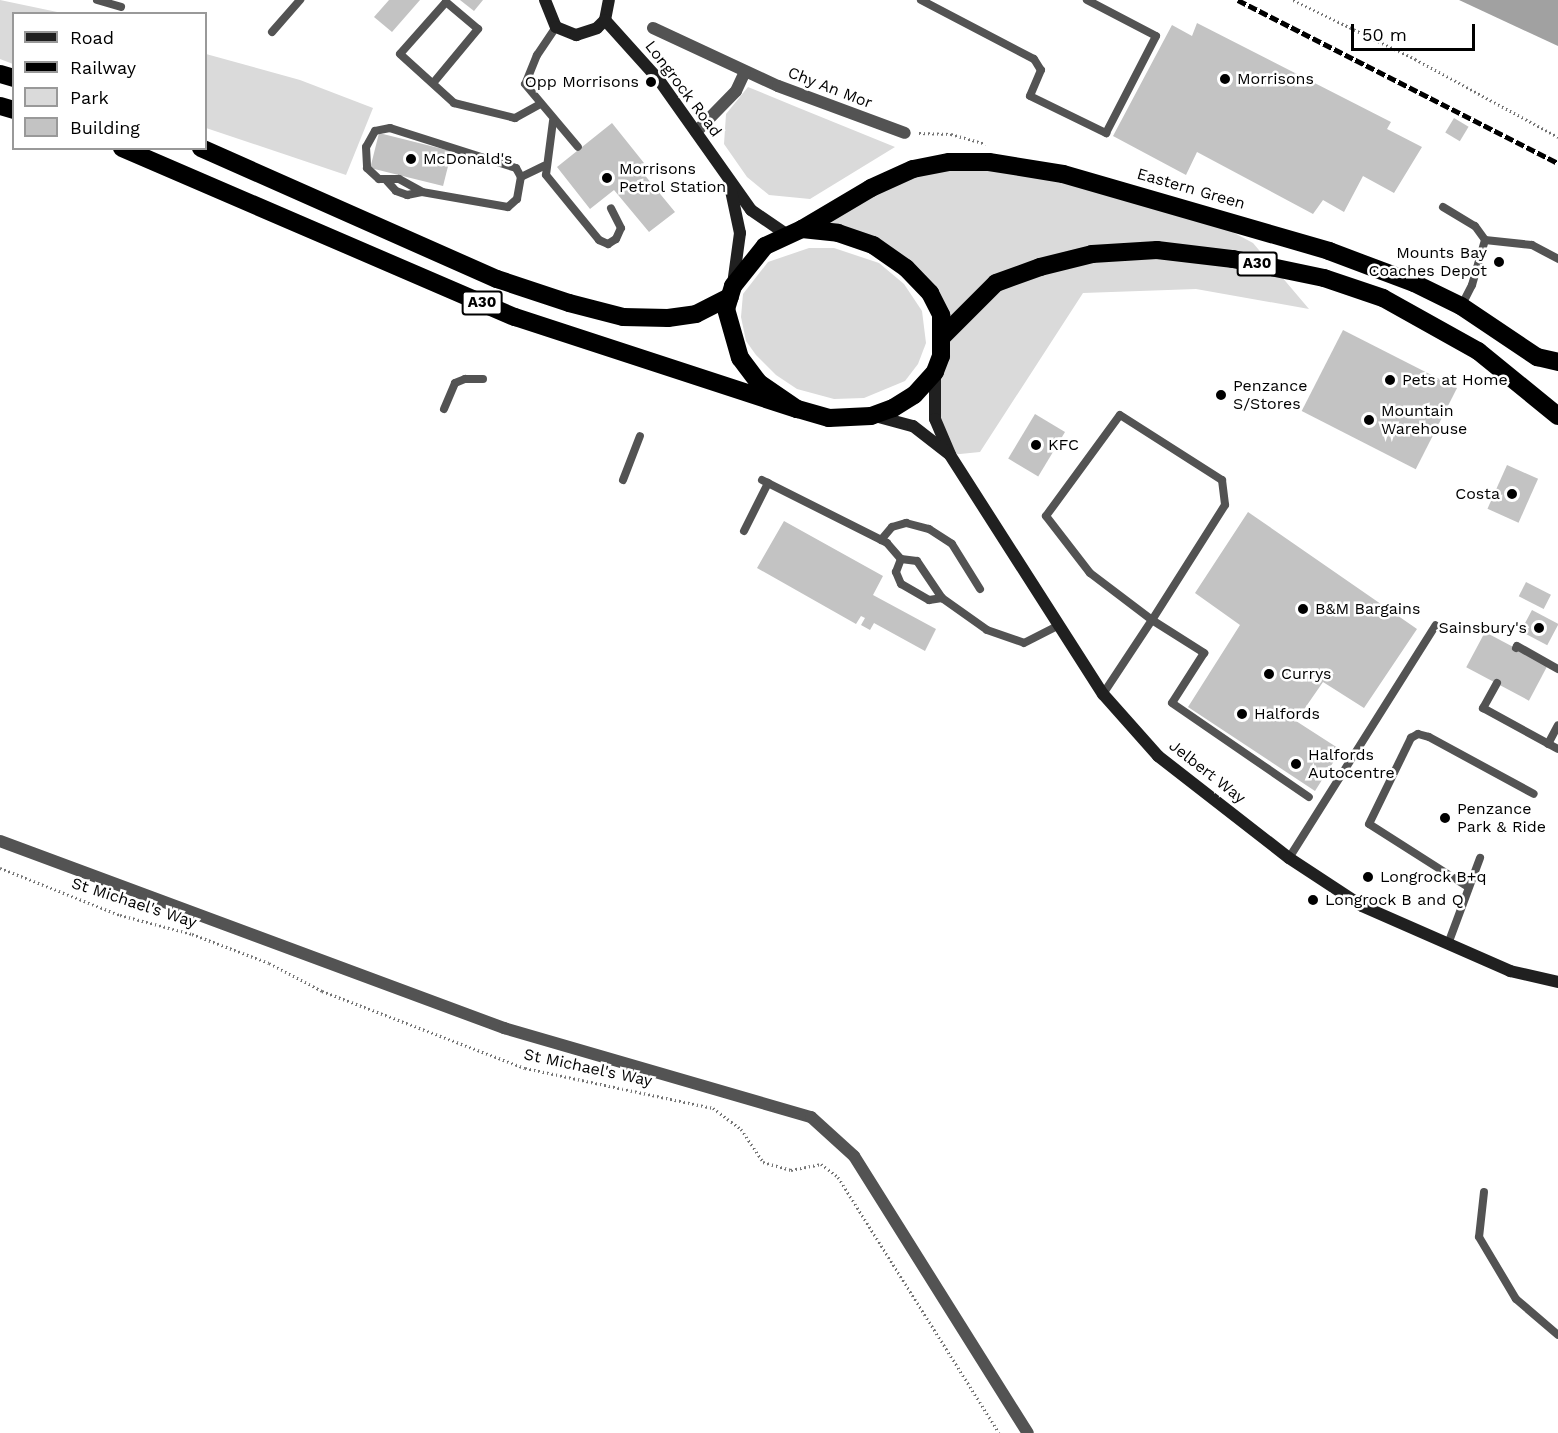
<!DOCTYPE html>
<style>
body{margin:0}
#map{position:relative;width:1558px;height:1433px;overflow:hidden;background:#fff;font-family:"Work Sans",sans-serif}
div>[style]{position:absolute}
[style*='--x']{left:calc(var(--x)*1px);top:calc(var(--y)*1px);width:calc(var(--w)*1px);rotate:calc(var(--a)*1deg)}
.green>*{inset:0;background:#dadada}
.water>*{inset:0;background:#a1a1a1}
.building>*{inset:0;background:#c3c3c3;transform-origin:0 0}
.path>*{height:3px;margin-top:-1.5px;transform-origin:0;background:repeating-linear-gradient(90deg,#757575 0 1.5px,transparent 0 4.5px)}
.lane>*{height:8px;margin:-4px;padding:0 4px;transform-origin:4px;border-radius:4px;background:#535353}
.street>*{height:12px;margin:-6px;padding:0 6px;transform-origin:6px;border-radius:6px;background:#535353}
.secondary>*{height:12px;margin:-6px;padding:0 6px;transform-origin:6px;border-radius:6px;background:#202020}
.highway>*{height:18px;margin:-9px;padding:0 9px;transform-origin:9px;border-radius:9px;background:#000}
.rail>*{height:4.5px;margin-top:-2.25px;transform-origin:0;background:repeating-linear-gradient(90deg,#000 0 9px,transparent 0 12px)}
.dots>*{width:16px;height:16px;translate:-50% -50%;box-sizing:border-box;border:3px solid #fff;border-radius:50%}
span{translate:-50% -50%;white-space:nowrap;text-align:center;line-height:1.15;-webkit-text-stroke:5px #fff;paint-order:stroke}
.shield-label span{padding:2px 4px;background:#fff;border:2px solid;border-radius:4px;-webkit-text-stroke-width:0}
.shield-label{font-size:15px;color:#000;font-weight:700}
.poi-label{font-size:16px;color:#000}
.left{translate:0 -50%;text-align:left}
.right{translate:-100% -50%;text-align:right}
.street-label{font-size:16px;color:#000}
.legend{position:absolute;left:12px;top:12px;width:195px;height:138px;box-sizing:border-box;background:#fff;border:2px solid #999;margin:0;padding:8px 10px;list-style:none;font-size:18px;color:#000}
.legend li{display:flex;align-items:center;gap:12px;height:30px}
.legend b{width:30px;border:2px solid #999}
.scale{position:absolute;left:1351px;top:24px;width:124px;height:27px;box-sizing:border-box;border:3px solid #000;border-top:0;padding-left:8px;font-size:18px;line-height:21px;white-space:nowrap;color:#000;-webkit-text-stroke:4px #fff;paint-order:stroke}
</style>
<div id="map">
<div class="green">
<i style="clip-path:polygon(0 0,62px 13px,14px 14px,13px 64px,0 59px)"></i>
<i style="clip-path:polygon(206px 54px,300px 80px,373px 108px,346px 175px,206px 128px)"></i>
<i style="clip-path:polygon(748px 87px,799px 108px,895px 147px,810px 199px,769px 195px,747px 177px,724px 144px,726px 114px)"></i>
<i style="clip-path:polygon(954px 162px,1184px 206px,1253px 243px,1309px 309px,1196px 289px,1083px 293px,980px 452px,950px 455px,935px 419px,941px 315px,873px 245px,802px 229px,871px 188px)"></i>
<i style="clip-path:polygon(809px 248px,834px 248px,879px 263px,904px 284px,922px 311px,926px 343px,918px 364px,905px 381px,864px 398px,834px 399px,797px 389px,776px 375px,756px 355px,746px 341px,741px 317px,743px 294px,768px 262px)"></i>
</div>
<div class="water">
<i style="clip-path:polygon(1459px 0,1558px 0,1558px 46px)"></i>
</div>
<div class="building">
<i style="clip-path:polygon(389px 0,420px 0,392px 32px,374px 17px)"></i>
<i style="clip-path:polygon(460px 0,483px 0,474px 11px)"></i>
<i style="clip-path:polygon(1197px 23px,1391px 122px,1387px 129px,1422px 147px,1394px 193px,1363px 176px,1344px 212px,1323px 200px,1313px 214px,1197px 152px,1186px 175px,1113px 136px,1172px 25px,1192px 36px)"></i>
<i style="left:1454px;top:118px;width:17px;height:17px;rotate:31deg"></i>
<i style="clip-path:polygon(612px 123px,644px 163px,638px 167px,675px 212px,649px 232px,614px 190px,590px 209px,557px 167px)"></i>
<i style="left:379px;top:133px;width:75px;height:36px;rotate:14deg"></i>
<i style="left:1343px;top:330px;width:128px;height:91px;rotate:27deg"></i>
<i style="left:1035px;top:414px;width:35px;height:52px;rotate:31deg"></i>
<i style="left:1507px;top:465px;width:34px;height:48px;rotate:24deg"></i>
<i style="clip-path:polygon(1248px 512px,1417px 629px,1364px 708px,1323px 682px,1296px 721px,1341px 750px,1315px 791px,1188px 707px,1240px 625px,1195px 593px)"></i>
<i style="clip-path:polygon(784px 521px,883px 576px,873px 595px,936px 629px,925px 651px,874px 623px,870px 630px,861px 625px,865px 618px,861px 616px,856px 624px,757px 568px)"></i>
<i style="left:1526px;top:582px;width:28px;height:16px;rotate:27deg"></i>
<i style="left:1532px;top:610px;width:30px;height:24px;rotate:28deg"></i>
<i style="left:1485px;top:632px;width:71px;height:40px;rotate:28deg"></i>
</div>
<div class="path">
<i style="--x:1293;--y:0;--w:136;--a:25.8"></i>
<i style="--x:1415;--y:59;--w:163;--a:28.6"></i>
<i style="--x:919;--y:133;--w:32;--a:2"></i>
<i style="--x:951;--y:134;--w:36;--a:16"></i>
<i style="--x:0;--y:868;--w:129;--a:21.4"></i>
<i style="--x:120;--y:915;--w:74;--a:14.8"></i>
<i style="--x:192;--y:934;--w:82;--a:20.6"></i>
<i style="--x:269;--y:963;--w:60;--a:27.8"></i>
<i style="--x:322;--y:991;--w:217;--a:20.8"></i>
<i style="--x:525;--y:1068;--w:192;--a:12"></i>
<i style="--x:713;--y:1108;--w:35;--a:37"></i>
<i style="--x:741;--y:1129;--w:40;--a:56"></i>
<i style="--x:763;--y:1162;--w:29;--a:16"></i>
<i style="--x:791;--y:1170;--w:31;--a:-11"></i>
<i style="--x:821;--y:1164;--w:21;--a:37"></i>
<i style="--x:838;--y:1177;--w:302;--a:57.8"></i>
</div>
<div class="lane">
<i style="--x:97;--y:0;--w:25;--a:16"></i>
<i style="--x:921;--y:0;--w:127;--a:27.6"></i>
<i style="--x:1034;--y:59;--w:13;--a:58"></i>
<i style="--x:1041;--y:70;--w:28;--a:113"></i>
<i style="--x:1030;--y:96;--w:85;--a:26"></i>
<i style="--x:1106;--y:133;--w:109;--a:-62.7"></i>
<i style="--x:1156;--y:36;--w:78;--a:-152.4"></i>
<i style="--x:556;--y:27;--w:34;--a:124"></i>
<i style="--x:537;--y:55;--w:31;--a:112"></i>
<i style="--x:525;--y:84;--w:82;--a:49.9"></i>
<i style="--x:272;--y:32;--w:43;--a:-48.8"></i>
<i style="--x:434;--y:82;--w:69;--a:-50.3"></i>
<i style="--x:478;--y:29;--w:42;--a:-139.8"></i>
<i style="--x:446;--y:2;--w:69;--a:131.5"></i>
<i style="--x:400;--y:54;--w:73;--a:42.2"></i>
<i style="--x:454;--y:103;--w:63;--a:13.8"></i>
<i style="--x:515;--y:118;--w:29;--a:-29"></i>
<i style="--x:553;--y:121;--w:54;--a:97.4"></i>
<i style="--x:546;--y:175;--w:84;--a:50.8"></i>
<i style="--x:599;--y:240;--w:10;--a:24"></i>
<i style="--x:608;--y:244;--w:9;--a:-32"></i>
<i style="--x:616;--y:239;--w:12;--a:-66"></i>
<i style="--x:621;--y:228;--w:22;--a:-117"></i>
<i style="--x:521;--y:177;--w:25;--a:-26"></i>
<i style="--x:387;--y:181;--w:13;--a:48"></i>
<i style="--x:396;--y:191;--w:12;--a:20"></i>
<i style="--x:407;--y:195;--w:15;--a:-11"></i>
<i style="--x:422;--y:192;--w:87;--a:9.9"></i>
<i style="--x:508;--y:207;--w:12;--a:-42"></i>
<i style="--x:517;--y:199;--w:22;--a:-80"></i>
<i style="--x:521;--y:177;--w:10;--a:-119"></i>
<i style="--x:516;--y:168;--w:132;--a:-162.4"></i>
<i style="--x:390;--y:128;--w:15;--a:169"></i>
<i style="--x:375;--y:131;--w:18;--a:119"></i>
<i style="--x:366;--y:147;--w:21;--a:87"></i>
<i style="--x:367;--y:168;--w:16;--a:43"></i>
<i style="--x:379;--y:179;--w:20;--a:0"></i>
<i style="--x:399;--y:179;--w:26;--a:29"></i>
<i style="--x:1443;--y:207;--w:37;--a:31"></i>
<i style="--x:1475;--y:226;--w:17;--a:54"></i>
<i style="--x:1485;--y:240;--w:47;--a:106.1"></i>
<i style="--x:1472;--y:285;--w:22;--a:117"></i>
<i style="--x:1485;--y:240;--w:47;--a:6.1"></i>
<i style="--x:1532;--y:245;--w:30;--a:28"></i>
<i style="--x:444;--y:409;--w:28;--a:-67"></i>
<i style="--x:455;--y:383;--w:11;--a:-22"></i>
<i style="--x:465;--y:379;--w:18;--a:0"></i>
<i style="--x:1120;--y:415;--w:121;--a:32.5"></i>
<i style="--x:1222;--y:480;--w:25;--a:83"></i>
<i style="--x:1225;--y:505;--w:136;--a:122.4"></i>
<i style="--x:1152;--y:620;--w:78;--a:-142.8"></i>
<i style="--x:1090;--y:573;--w:72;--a:-127.7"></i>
<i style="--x:1046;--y:516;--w:125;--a:-53.8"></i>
<i style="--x:623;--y:480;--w:47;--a:-68.9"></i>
<i style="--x:762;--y:480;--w:140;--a:26.7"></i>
<i style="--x:887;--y:543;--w:21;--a:49"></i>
<i style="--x:744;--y:531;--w:54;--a:-63.4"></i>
<i style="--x:881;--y:540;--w:17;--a:-50"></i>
<i style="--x:892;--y:527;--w:15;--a:-16"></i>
<i style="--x:906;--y:523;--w:24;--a:15"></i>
<i style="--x:929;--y:529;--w:27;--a:33"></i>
<i style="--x:952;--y:544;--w:53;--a:58.1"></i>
<i style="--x:942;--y:598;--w:13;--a:171"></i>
<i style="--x:929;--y:600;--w:32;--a:-150"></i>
<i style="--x:901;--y:584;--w:13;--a:-113"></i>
<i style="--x:896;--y:572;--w:14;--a:-69"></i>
<i style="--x:901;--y:559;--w:16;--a:7"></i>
<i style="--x:917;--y:561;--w:45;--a:56"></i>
<i style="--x:942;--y:598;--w:55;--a:35.4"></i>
<i style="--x:987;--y:630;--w:39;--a:19"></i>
<i style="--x:1024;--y:643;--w:38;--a:-27"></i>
<i style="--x:1516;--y:648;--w:2;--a:-63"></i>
<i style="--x:1517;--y:646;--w:47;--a:29.3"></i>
<i style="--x:1497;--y:683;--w:29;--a:119"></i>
<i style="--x:1483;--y:708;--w:85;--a:28.7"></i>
<i style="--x:1103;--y:694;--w:89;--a:-56.5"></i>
<i style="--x:1152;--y:620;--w:62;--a:32.4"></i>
<i style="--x:1204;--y:653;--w:59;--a:122.6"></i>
<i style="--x:1172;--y:703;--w:166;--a:34.5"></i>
<i style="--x:1548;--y:744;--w:21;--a:-62"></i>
<i style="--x:1289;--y:858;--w:275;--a:-57.8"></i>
<i style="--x:1468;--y:887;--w:117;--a:-147.5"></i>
<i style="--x:1369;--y:824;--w:96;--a:-64"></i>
<i style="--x:1411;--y:738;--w:8;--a:-30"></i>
<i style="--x:1418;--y:734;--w:11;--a:15"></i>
<i style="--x:1429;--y:737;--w:119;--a:28.5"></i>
<i style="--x:1448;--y:944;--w:92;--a:-69.6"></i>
<i style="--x:1484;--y:1192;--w:45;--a:96.3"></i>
<i style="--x:1479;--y:1237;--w:72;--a:59.2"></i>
<i style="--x:1516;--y:1299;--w:55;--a:40.6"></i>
</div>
<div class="street">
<i style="--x:653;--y:28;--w:138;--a:24.9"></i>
<i style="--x:778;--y:86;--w:135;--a:20.3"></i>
<i style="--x:696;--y:132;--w:57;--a:-45.7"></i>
<i style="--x:736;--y:91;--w:21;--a:-65"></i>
<i style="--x:0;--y:841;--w:538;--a:20.36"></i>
<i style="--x:504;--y:1028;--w:320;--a:16.2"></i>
<i style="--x:811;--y:1117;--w:58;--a:42.2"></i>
<i style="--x:854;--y:1156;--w:327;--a:57.9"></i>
</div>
<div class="secondary">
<i style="--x:545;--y:0;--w:29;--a:68"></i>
<i style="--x:556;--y:27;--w:22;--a:22"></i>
<i style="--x:576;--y:35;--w:22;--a:-18"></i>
<i style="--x:597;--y:28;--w:11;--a:-45"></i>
<i style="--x:605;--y:20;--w:20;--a:-79"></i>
<i style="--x:605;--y:20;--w:81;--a:48"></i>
<i style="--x:659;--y:80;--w:159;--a:54.7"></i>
<i style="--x:751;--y:210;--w:42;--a:34.4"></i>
<i style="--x:730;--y:186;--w:48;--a:78"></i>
<i style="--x:740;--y:233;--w:51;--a:97.8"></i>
<i style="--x:935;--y:373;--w:46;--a:90"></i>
<i style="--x:935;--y:419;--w:39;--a:67"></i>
<i style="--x:950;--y:455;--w:284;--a:57.4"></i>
<i style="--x:1103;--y:694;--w:83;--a:48.4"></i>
<i style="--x:1158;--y:756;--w:166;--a:37.9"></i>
<i style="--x:1289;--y:858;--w:87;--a:33.3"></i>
<i style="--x:1362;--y:906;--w:162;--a:23.7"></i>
<i style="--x:1510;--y:971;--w:49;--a:12.9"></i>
<i style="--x:875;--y:416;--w:39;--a:15"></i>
<i style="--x:913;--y:426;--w:46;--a:37.9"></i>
</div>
<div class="highway">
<i style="--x:0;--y:74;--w:15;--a:16"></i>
<i style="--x:0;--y:106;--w:15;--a:16"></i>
<i style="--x:122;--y:148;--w:428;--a:23.3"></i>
<i style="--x:515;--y:317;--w:297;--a:18.1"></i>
<i style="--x:201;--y:148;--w:324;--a:23.9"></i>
<i style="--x:497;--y:279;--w:76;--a:18.4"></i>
<i style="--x:569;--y:303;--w:56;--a:14.5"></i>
<i style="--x:623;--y:317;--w:45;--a:1.3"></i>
<i style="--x:668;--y:318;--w:28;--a:-8"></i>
<i style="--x:696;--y:314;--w:38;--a:-27"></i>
<i style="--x:802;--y:229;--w:80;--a:-30.7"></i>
<i style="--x:871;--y:188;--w:46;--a:-24.3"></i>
<i style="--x:913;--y:169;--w:37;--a:-11"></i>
<i style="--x:949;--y:162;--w:40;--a:0"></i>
<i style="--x:989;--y:162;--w:75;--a:9.2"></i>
<i style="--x:1063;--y:174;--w:277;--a:16.1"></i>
<i style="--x:1329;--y:251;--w:91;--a:20.6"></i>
<i style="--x:1414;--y:283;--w:52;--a:26.1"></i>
<i style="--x:1461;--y:306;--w:92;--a:33.9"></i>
<i style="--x:1537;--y:357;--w:22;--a:13"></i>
<i style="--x:802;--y:229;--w:36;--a:6"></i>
<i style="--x:838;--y:233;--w:37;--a:19"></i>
<i style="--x:873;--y:245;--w:40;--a:34.9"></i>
<i style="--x:906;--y:268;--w:35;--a:46"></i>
<i style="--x:930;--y:293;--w:25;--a:63"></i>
<i style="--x:941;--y:315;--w:41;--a:90"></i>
<i style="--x:941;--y:356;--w:17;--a:111"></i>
<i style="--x:935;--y:372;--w:31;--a:132"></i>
<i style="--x:914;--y:395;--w:25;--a:148"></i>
<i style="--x:893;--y:408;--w:23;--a:160"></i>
<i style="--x:871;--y:416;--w:42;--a:177.3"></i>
<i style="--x:829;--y:418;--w:33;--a:-164"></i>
<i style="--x:797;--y:409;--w:46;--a:-145.6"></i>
<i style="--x:759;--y:383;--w:31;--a:-127"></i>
<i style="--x:740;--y:358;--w:51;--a:-105.9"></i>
<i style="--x:726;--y:309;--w:24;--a:-73"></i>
<i style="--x:733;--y:286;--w:51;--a:-51.3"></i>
<i style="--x:765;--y:246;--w:41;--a:-24.7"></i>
<i style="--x:942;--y:337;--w:76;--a:-45"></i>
<i style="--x:996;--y:283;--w:47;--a:-20"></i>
<i style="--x:1040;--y:267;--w:54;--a:-14"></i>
<i style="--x:1092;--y:254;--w:65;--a:-3.5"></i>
<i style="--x:1157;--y:250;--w:77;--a:6.8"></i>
<i style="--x:1233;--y:259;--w:93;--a:11.8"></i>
<i style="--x:1324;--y:278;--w:62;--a:18.7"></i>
<i style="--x:1383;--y:298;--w:109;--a:29.2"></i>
<i style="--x:1478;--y:351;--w:103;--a:39.1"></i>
</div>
<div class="rail">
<i style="--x:1238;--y:0;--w:359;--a:27"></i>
</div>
<div class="dots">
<i style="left:1225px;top:79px;background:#000"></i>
<i style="left:651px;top:82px;background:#000"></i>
<i style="left:411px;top:159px;background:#000"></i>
<i style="left:607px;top:178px;background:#000"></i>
<i style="left:1499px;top:262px;background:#000"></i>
<i style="left:1390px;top:380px;background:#000"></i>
<i style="left:1221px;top:395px;background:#000"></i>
<i style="left:1369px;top:420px;background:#000"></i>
<i style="left:1036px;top:445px;background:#000"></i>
<i style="left:1512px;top:494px;background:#000"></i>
<i style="left:1303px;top:609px;background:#000"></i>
<i style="left:1539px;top:628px;background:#000"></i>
<i style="left:1269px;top:674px;background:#000"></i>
<i style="left:1242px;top:714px;background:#000"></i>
<i style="left:1296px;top:764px;background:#000"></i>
<i style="left:1445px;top:818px;background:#000"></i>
<i style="left:1368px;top:877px;background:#000"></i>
<i style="left:1313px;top:900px;background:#000"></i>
</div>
<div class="shield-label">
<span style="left:1257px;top:264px">A30</span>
<span style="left:482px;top:303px">A30</span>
</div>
<div class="poi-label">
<span class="left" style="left:1237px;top:79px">Morrisons</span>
<span class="right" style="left:639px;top:82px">Opp Morrisons</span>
<span class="left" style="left:423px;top:159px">McDonald's</span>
<span class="left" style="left:619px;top:178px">Morrisons<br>Petrol Station</span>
<span class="right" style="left:1487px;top:262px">Mounts Bay<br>Coaches Depot</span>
<span class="left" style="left:1402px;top:380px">Pets at Home</span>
<span class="left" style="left:1233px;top:395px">Penzance<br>S/Stores</span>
<span class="left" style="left:1381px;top:420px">Mountain<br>Warehouse</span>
<span class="left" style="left:1048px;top:445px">KFC</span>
<span class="right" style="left:1500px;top:494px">Costa</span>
<span class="left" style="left:1315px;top:609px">B&amp;M Bargains</span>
<span class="right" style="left:1527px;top:628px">Sainsbury's</span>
<span class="left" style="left:1281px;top:674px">Currys</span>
<span class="left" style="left:1254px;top:714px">Halfords</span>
<span class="left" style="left:1308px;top:764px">Halfords<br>Autocentre</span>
<span class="left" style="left:1457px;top:818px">Penzance<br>Park &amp; Ride</span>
<span class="left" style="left:1380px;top:877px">Longrock B+q</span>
<span class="left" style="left:1325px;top:900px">Longrock B and Q</span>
</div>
<div class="street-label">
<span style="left:830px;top:88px;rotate:21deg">Chy An Mor</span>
<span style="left:683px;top:89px;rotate:53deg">Longrock Road</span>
<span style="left:1191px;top:189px;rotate:16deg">Eastern Green</span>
<span style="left:1207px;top:772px;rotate:38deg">Jelbert Way</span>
<span style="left:134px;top:903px;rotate:18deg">St Michael's Way</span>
<span style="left:588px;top:1068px;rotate:12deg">St Michael's Way</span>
</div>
<ul class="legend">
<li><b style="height:8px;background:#202020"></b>Road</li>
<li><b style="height:8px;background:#000"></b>Railway</li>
<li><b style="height:16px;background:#dadada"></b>Park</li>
<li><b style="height:16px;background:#c3c3c3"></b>Building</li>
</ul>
<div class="scale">50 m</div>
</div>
